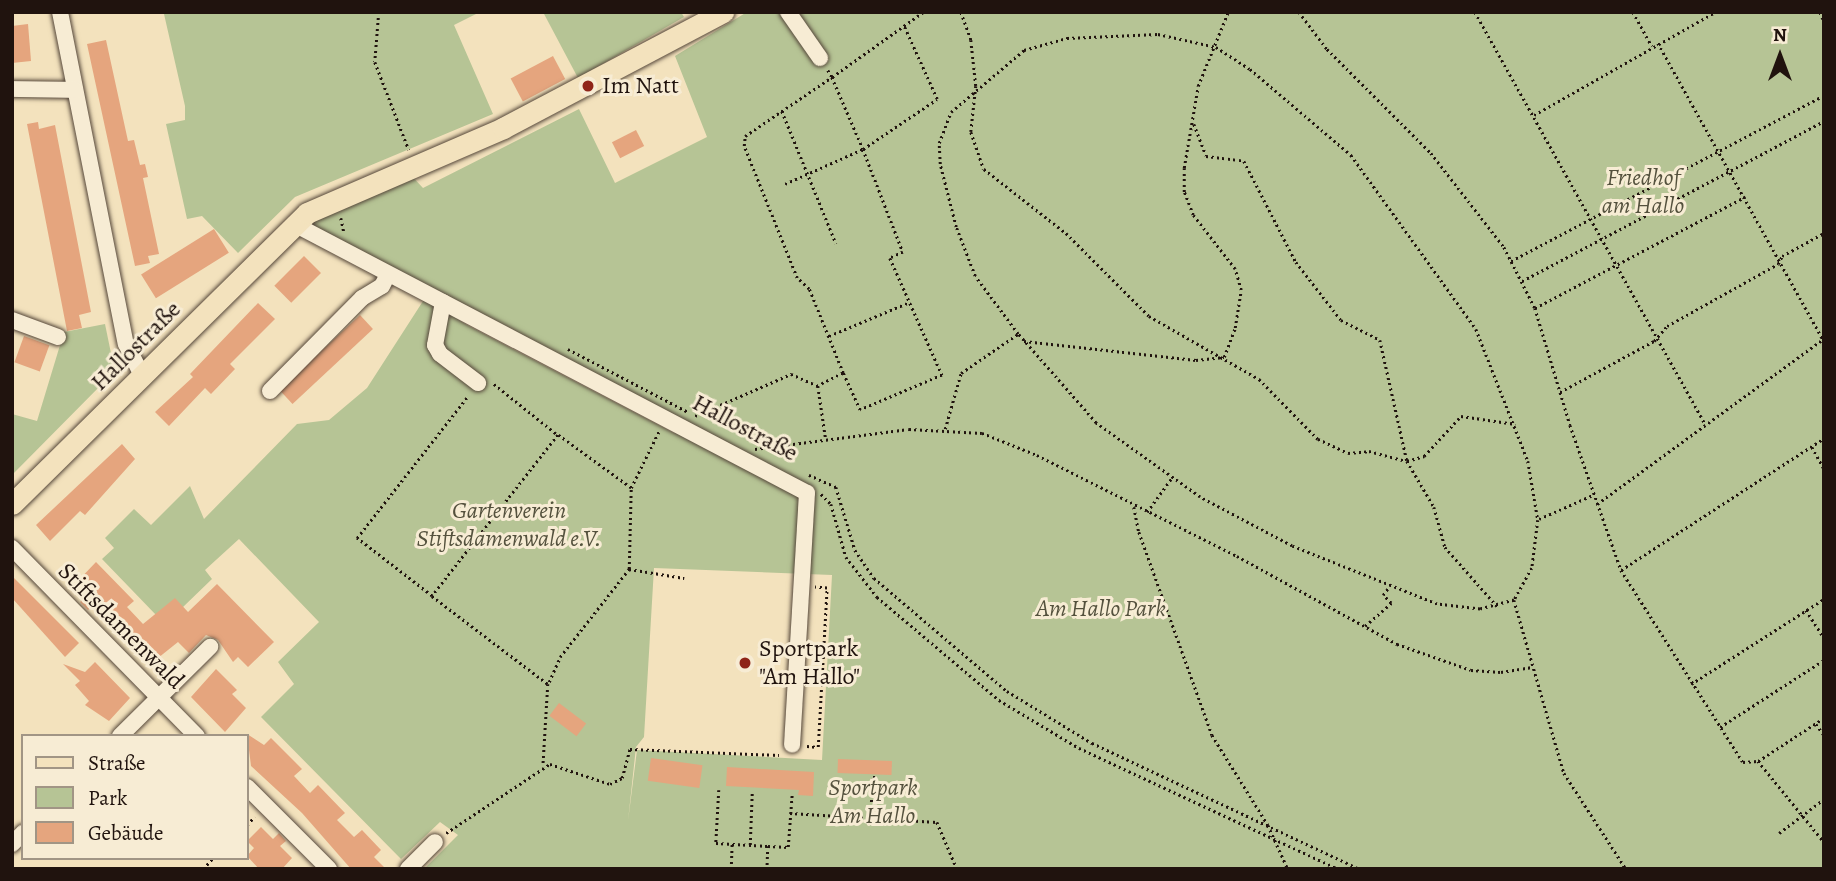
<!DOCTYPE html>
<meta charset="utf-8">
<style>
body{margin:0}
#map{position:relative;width:1836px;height:881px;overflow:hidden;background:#f3e2bd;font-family:Alegreya,serif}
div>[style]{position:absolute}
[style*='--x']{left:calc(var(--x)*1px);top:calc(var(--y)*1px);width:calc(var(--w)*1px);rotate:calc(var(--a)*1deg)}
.green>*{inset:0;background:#b6c495}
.building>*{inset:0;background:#e5a57e;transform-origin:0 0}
.path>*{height:2.5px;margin-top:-1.25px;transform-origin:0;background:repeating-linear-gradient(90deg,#20130e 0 2px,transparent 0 5.5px)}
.roads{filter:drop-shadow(0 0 2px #55473a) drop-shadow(0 0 2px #55473a)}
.minor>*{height:16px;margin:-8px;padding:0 8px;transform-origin:8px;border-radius:8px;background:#f7ecd4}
.major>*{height:21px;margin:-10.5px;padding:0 10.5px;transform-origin:10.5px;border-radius:10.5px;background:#f3e2bd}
.dots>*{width:19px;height:19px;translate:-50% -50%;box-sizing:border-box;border:4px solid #f7ecd4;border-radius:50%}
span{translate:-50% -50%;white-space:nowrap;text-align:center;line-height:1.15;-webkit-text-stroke:6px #f7ecd4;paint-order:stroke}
.poi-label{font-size:24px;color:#20130e}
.left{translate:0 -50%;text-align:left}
.park-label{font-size:24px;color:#54513d;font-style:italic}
.street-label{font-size:24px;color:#20130e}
.frame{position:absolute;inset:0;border:14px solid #20130e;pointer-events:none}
.legend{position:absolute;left:21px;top:734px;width:228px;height:126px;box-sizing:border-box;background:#f7ecd4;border:2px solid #a19585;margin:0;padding:9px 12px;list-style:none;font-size:21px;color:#20130e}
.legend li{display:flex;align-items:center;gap:14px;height:35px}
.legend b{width:35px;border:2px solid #a19585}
.north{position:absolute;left:1745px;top:21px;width:70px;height:70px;-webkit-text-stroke:5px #f7ecd4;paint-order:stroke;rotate:0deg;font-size:19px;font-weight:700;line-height:28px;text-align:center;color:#20130e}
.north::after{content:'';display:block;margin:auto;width:24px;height:32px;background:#20130e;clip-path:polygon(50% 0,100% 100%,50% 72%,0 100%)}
</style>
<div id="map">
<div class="green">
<i style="clip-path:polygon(184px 12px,480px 12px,454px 25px,493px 114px,295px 197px,238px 253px,202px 216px,187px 219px,166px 124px,185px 120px,185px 106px,164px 14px)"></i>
<i style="clip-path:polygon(543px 12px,681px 12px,684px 17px,578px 78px)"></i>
<i style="clip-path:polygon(evenodd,747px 12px,1824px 12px,1824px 869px,424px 869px,458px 835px,440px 822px,401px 859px,261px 717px,294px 684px,278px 662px,319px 622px,239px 539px,205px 570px,212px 579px,183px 607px,157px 616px,102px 559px,114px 548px,105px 538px,134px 509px,151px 525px,190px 486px,204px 519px,297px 424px,329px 420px,367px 388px,425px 298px,467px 325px,674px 433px,682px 427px,815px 500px,807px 491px,299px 224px,408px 172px,423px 188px,579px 109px,615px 183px,707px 137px,675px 56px,747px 12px,654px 568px,832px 575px,822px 760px,637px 750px,628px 821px,636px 747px,644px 737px,654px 568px)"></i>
<i style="clip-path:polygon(105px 324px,113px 363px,108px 378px,12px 475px,12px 414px,37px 421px,64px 332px)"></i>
</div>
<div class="building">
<i style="clip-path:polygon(28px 24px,31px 61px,12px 63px,12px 26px)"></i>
<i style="clip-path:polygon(106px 40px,128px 141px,134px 140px,140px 165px,145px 164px,148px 177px,143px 178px,159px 254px,148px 256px,150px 263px,135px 266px,87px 44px)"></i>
<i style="left:553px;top:56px;width:26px;height:48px;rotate:62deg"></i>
<i style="clip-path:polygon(38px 122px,39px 129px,55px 125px,91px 312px,79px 315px,82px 328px,67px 331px,27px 124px)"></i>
<i style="left:636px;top:130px;width:18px;height:27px;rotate:63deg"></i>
<i style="left:214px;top:229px;width:28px;height:86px;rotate:58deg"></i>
<i style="left:304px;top:256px;width:24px;height:42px;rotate:45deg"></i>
<i style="clip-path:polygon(258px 303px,275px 319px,230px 364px,235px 369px,211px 394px,205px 388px,169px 426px,155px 412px,193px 377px,190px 374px)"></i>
<i style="left:360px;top:315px;width:19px;height:110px;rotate:47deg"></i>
<i style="left:24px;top:336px;width:27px;height:28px;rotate:20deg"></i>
<i style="clip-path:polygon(122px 444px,135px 459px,85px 515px,80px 511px,50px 541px,36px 525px)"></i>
<i style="clip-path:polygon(96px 562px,134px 601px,127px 607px,143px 624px,175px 598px,188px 612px,217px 584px,274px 642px,248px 667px,238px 657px,233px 662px,218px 640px,206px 635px,189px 653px,178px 642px,153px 662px,94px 604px,88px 610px,80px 602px,86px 596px,75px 584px)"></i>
<i style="clip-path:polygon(12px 576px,79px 643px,65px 657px,12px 598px)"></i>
<i style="clip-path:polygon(95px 662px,130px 698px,109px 721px,85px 705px,89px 701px,75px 685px,80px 681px,63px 664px,85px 672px)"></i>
<i style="clip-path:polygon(216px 669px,237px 690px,232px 694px,246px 708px,225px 732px,191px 697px)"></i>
<i style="left:559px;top:703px;width:34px;height:16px;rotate:37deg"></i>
<i style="clip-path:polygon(247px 734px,264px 745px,271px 738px,302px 769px,294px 776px,310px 793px,318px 785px,345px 813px,337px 820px,354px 837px,362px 830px,381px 850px,374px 857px,386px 869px,351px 869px,302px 813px,251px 766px)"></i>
<i style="left:651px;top:758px;width:52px;height:23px;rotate:8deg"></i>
<i style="left:838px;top:759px;width:54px;height:14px;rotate:2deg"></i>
<i style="clip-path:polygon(727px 767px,814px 772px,813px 796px,798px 795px,799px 790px,726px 786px)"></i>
<i style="clip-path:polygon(261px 827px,273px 839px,279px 833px,286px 841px,280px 846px,292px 858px,282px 869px,259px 869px,247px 856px,254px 848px,247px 841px)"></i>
</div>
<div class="path">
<i style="--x:379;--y:12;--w:50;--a:94.6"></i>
<i style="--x:375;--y:62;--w:94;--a:68.9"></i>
<i style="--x:961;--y:12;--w:30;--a:70"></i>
<i style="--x:971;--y:40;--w:46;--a:83.8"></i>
<i style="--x:976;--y:86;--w:46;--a:96.2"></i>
<i style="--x:971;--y:132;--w:39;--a:71"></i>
<i style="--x:984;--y:169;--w:104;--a:38"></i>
<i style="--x:1066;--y:233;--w:117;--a:45"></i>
<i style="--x:1149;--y:316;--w:127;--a:29.8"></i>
<i style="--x:1259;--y:379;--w:84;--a:45.5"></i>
<i style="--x:1318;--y:439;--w:33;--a:25"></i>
<i style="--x:1348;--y:453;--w:21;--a:-5"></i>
<i style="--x:1369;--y:451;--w:39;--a:15"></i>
<i style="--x:1407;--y:461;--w:53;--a:59.6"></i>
<i style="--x:1434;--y:507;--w:41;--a:74.6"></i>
<i style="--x:1445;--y:547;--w:79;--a:48.6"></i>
<i style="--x:1299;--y:12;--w:46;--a:52.9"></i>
<i style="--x:1327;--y:49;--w:147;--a:45"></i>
<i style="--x:1431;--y:153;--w:119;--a:52.2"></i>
<i style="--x:1504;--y:247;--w:68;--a:63.1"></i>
<i style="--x:1535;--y:308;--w:122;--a:73.3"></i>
<i style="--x:1570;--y:425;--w:154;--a:70.6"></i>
<i style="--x:1621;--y:570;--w:227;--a:57.6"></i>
<i style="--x:1743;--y:762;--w:15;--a:-4"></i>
<i style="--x:1758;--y:761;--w:79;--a:-33.1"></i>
<i style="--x:1475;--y:12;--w:473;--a:60.8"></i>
<i style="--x:1633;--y:12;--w:39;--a:61"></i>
<i style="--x:1820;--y:12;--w:10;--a:66"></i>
<i style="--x:1158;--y:34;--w:59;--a:12.6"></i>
<i style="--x:1216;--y:47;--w:40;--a:32.9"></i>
<i style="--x:1250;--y:69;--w:133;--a:40.4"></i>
<i style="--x:1351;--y:155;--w:214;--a:54.3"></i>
<i style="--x:1476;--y:329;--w:142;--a:68.5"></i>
<i style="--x:1528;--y:461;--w:60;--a:80.4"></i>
<i style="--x:1538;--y:520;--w:48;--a:97.1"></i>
<i style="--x:1532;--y:568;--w:37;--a:119"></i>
<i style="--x:1514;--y:600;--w:35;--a:165"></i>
<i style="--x:1480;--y:609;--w:43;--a:-173.4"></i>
<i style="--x:1437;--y:604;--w:156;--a:-158.2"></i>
<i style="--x:1292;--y:546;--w:104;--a:-152"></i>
<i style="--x:1200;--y:497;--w:128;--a:-144.6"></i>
<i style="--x:1096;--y:423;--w:118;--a:-131.2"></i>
<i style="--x:1018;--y:334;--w:72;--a:-126.6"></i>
<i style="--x:975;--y:276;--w:53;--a:-111.2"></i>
<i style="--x:956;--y:227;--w:65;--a:-104.3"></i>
<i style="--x:940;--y:164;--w:21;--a:-93"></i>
<i style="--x:939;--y:143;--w:33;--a:-69"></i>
<i style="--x:951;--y:112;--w:96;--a:-40.3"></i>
<i style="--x:1024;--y:50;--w:45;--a:-15.6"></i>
<i style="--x:1067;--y:38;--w:91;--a:-2.5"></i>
<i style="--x:1658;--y:43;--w:339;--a:60.9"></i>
<i style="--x:828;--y:70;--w:8;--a:60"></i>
<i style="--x:832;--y:77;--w:112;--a:-35.5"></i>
<i style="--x:782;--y:111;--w:143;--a:67.8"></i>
<i style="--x:1534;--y:115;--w:208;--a:-29.6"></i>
<i style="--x:1194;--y:124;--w:34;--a:69"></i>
<i style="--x:1206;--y:156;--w:38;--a:7"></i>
<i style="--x:1244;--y:161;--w:114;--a:62.8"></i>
<i style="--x:1296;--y:262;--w:73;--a:52.2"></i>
<i style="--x:1341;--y:320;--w:44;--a:27.1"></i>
<i style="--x:1380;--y:340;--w:124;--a:77.4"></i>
<i style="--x:1407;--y:461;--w:18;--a:-16"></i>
<i style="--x:1424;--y:456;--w:54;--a:-47.2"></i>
<i style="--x:1461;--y:416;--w:55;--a:8.4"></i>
<i style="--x:785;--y:184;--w:85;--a:-24.2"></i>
<i style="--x:863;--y:149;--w:110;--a:68.8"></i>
<i style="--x:903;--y:252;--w:14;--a:155"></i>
<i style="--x:890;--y:258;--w:128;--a:66"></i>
<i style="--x:942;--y:375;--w:89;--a:156.9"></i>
<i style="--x:860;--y:410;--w:41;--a:-114.7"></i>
<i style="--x:843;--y:373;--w:28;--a:153"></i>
<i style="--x:818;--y:386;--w:55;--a:81.6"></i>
<i style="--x:341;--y:218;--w:14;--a:78"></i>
<i style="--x:1511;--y:261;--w:354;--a:-27.9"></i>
<i style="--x:1522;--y:281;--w:342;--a:-27.9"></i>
<i style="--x:1535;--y:308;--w:238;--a:-27.9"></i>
<i style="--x:829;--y:336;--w:88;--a:-22.8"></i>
<i style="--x:1024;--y:341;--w:173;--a:6.3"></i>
<i style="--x:1196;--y:360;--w:28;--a:-6"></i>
<i style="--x:568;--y:349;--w:136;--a:27.7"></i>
<i style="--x:1224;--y:357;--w:31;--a:-69"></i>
<i style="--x:1235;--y:328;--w:38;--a:-81"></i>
<i style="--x:1241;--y:290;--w:22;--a:-106"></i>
<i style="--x:1235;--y:269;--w:68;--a:-127.9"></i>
<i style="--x:1193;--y:215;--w:25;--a:-111"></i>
<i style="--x:1184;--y:192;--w:24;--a:-90"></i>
<i style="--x:1184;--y:168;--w:83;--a:-80.3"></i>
<i style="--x:1198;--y:86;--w:80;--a:-67.9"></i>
<i style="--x:843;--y:373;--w:91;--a:-112"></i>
<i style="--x:809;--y:289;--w:16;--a:-137"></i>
<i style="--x:797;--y:278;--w:142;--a:-111.9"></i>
<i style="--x:744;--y:146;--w:10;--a:-84"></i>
<i style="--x:745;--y:136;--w:105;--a:-34.1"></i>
<i style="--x:832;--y:77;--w:78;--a:66.7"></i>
<i style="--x:863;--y:149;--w:89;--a:-34"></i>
<i style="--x:937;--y:99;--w:82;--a:-114.4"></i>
<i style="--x:494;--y:384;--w:82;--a:38.6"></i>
<i style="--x:558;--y:435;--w:204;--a:128"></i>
<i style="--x:432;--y:596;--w:146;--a:37.2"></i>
<i style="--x:548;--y:684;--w:83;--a:93.4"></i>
<i style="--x:1560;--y:392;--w:107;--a:-28.5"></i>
<i style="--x:1654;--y:341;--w:20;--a:-49"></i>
<i style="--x:1667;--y:326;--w:127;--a:-29.2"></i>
<i style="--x:1778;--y:264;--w:9;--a:-63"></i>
<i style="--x:1782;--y:256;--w:48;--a:-28.7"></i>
<i style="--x:695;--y:416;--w:105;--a:-23.6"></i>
<i style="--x:791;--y:374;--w:30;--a:24"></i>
<i style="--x:945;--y:429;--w:58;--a:-74.1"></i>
<i style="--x:961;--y:373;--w:69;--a:-34.4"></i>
<i style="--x:1812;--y:447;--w:25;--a:61"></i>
<i style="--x:755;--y:449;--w:155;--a:-7.4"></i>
<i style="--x:909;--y:429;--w:73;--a:3.1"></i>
<i style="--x:982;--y:433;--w:59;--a:21.8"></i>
<i style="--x:1037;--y:455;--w:224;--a:26.8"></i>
<i style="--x:1237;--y:556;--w:183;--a:28.8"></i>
<i style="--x:1397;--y:644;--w:78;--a:19.4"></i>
<i style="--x:1471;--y:670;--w:30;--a:4"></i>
<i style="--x:1501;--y:672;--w:30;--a:-9"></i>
<i style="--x:809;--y:475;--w:30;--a:24"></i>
<i style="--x:836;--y:487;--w:66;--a:73.2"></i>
<i style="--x:855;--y:550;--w:34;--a:56"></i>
<i style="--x:874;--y:578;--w:175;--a:40.4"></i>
<i style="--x:1007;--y:691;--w:100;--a:31.5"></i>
<i style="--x:1092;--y:743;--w:296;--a:25.2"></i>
<i style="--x:631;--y:488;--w:64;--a:-63.8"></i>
<i style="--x:821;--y:494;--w:14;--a:45"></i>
<i style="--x:831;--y:504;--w:55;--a:74.2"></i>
<i style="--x:846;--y:557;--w:51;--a:52.2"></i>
<i style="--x:877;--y:597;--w:160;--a:40.2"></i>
<i style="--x:999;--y:700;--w:93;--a:31"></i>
<i style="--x:1079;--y:748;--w:286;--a:25"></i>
<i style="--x:1597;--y:504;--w:280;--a:-36.1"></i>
<i style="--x:1134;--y:507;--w:25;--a:79"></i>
<i style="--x:1139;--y:532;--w:216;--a:70.2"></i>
<i style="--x:1212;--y:735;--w:106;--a:58.1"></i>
<i style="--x:1268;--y:825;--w:48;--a:65.6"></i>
<i style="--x:1147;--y:512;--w:41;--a:-54"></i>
<i style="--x:1539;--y:519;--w:59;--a:-24"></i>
<i style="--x:629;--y:569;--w:56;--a:9.3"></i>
<i style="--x:1621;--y:570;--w:242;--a:-33"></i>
<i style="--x:432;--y:596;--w:95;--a:-142.3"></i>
<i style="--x:357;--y:538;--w:180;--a:-52"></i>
<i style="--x:1514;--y:600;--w:180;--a:73.9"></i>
<i style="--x:1564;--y:773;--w:114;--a:57.1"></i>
<i style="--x:1806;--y:610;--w:33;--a:57"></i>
<i style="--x:1365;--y:626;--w:35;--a:-41"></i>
<i style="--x:1391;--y:603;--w:11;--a:-135"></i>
<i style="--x:1383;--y:595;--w:10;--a:-53"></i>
<i style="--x:549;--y:682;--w:27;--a:-66"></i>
<i style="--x:560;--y:657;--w:112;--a:-51.9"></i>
<i style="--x:629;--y:569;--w:81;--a:-88.6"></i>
<i style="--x:631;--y:488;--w:90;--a:-144"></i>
<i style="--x:1691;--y:684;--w:158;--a:-32.6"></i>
<i style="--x:1816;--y:724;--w:14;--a:54"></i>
<i style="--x:1720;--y:727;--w:124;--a:-32.8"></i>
<i style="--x:807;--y:746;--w:11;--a:5"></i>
<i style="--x:818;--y:747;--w:159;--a:-86.8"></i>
<i style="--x:827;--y:588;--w:12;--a:-175"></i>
<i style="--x:1758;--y:761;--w:104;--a:50.8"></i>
<i style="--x:719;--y:790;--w:53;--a:93.2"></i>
<i style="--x:716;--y:843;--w:52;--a:3.3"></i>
<i style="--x:768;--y:846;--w:23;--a:92"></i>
<i style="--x:790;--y:813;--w:147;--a:3.5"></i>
<i style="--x:937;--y:822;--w:51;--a:66.9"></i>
<i style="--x:870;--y:818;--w:41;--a:-85.8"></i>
<i style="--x:873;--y:777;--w:5;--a:0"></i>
<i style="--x:247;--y:825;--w:11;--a:-49"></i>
<i style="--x:446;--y:833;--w:125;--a:-33.6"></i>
<i style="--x:550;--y:764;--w:63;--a:18.4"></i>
<i style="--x:610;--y:784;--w:13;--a:-27"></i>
<i style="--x:622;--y:778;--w:30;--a:-75"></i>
<i style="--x:630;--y:749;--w:149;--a:2.3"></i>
<i style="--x:1779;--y:833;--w:56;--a:-37.1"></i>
<i style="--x:750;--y:845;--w:53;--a:-87.8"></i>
<i style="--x:768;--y:846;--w:20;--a:3"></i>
<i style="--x:788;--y:847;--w:53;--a:-85.7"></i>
<i style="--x:203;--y:869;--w:15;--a:-48"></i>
<i style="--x:731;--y:869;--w:25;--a:-88"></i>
</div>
<div class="roads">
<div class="minor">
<i style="--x:60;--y:12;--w:338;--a:78.8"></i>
<i style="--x:126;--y:344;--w:37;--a:63"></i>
<i style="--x:788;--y:12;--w:56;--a:55.2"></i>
<i style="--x:12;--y:89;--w:63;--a:0.9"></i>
<i style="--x:294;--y:224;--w:579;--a:27.67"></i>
<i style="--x:807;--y:493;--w:252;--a:93.4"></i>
<i style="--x:443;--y:302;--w:44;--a:100.5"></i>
<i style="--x:435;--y:345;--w:10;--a:61"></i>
<i style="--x:440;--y:354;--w:48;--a:37.3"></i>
<i style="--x:12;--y:320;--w:49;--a:20.3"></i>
<i style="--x:270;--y:391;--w:131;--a:-45.3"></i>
<i style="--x:362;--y:298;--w:23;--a:-31"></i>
<i style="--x:382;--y:286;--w:13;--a:-63"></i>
<i style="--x:12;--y:548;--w:264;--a:45.5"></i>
<i style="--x:120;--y:736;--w:127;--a:-44.7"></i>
<i style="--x:247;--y:787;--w:116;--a:45"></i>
<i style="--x:12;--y:844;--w:16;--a:-45"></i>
<i style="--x:408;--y:869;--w:38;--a:-45"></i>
</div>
<div class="major">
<i style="--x:12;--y:504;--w:414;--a:-44.6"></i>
<i style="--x:307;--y:213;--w:214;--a:-23.4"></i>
<i style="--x:503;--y:128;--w:249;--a:-27.8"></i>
</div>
</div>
<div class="dots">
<i style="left:588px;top:86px;background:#8f2418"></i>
<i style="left:745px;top:663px;background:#8f2418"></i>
</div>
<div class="poi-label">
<span class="left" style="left:602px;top:86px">Im Natt</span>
<span class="left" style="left:759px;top:663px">Sportpark<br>"Am Hallo"</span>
</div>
<div class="park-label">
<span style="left:1643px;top:192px">Friedhof<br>am Hallo</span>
<span style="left:509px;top:525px">Gartenverein<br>Stiftsdamenwald e.V.</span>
<span style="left:1101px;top:609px">Am Hallo Park</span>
<span style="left:873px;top:802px">Sportpark<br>Am Hallo</span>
</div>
<div class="street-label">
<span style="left:136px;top:346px;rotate:-45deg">Hallostraße</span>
<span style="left:745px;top:428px;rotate:28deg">Hallostraße</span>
<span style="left:121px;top:626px;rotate:45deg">Stiftsdamenwald</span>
</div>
<div class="frame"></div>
<ul class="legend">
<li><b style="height:9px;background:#f3e2bd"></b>Straße</li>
<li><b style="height:19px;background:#b6c495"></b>Park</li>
<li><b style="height:19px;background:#e5a57e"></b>Gebäude</li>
</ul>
<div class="north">N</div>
</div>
